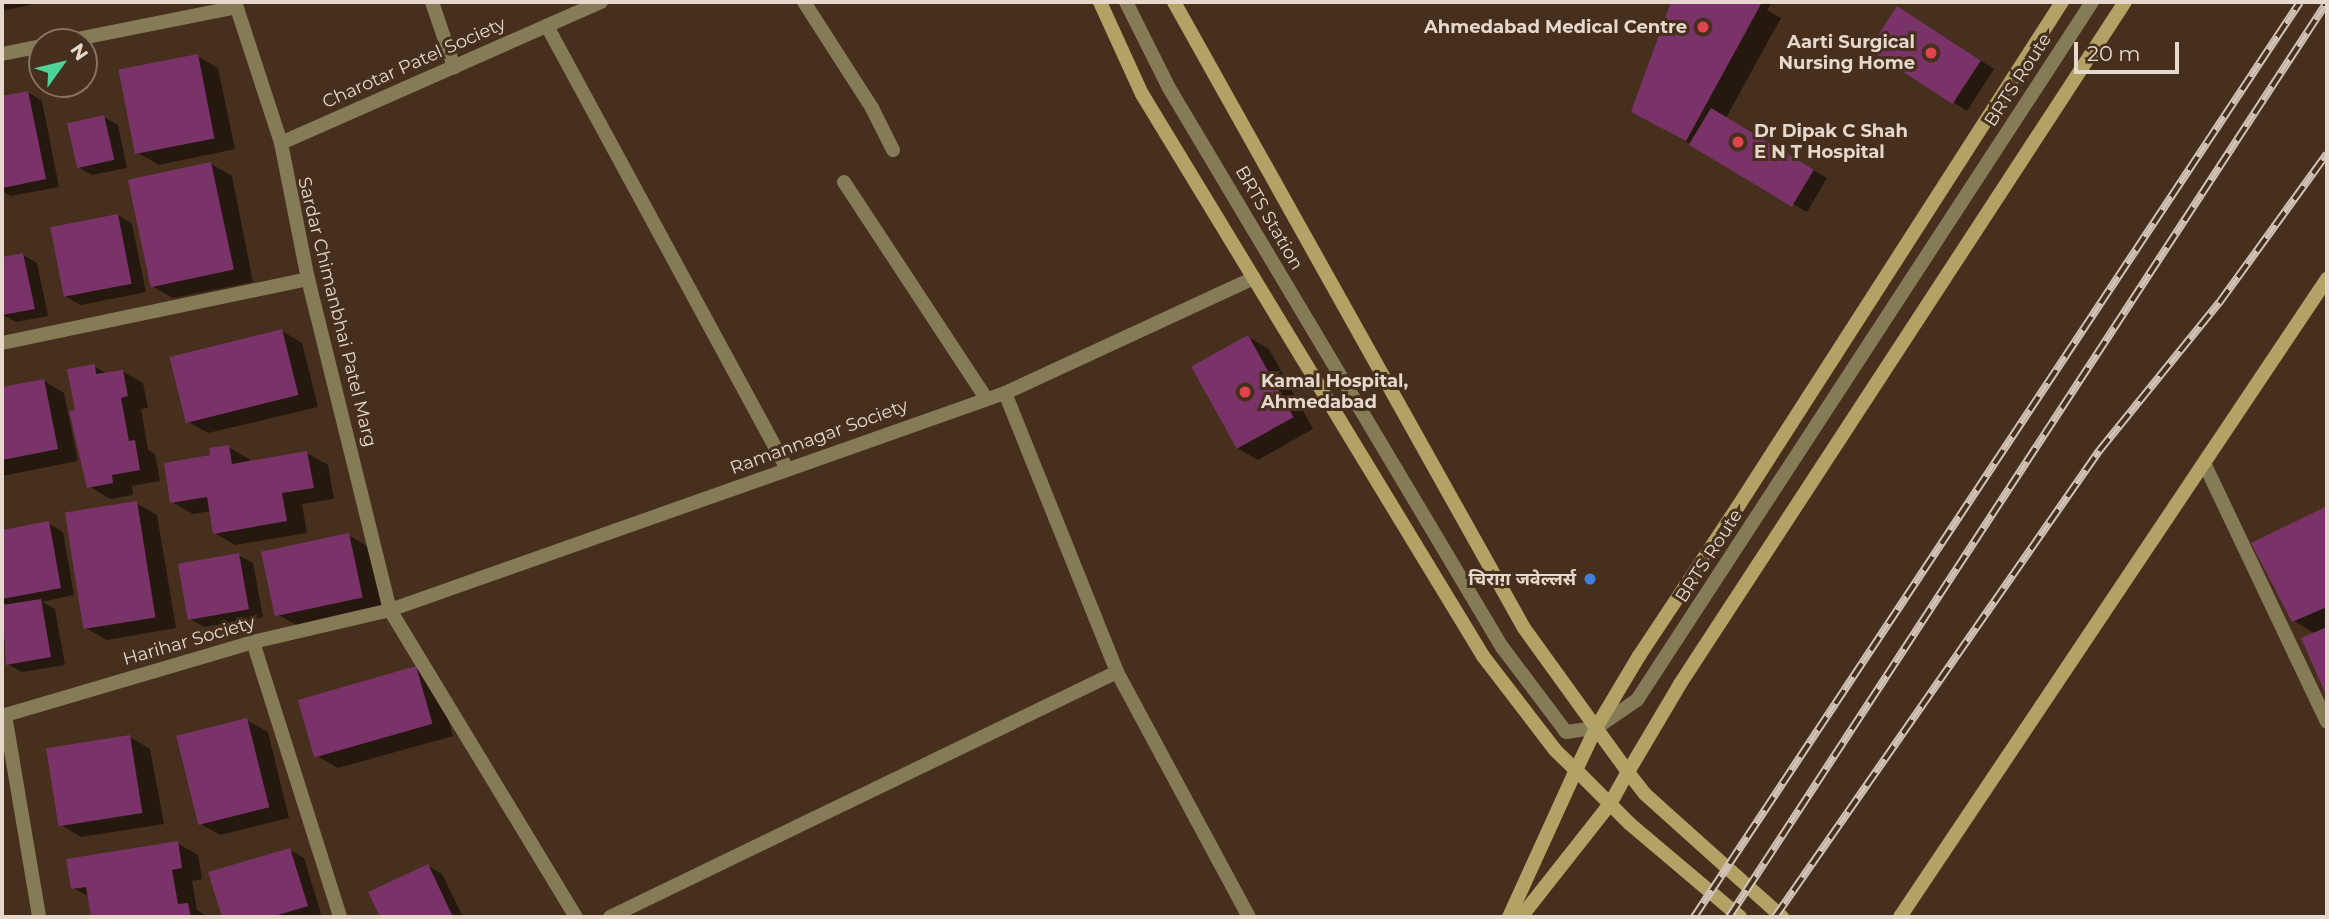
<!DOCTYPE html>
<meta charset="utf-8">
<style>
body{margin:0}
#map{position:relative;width:2329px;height:919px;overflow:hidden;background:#462f1d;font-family:Montserrat,"Noto Sans Devanagari",sans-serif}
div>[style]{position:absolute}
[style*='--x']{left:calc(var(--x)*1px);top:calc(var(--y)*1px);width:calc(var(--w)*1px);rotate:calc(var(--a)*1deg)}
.shadow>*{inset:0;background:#0007}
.building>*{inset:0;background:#793369;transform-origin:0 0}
.lane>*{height:14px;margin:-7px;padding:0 7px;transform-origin:7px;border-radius:7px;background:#857b56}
.street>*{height:14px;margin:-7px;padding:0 7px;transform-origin:7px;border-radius:7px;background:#857b56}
.secondary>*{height:14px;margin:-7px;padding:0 7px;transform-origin:7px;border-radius:7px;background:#b2a266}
.rail>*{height:8px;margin-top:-4px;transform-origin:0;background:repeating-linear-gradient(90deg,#462f1d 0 16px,#d1c2b6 0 32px);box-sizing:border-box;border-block:2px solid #d1c2b6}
.dots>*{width:19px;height:19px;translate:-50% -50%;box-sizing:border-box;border:4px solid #462f1d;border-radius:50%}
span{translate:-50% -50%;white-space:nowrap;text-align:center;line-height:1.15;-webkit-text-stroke:6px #462f1d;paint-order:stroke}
.poi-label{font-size:18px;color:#e6d8cd;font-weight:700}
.right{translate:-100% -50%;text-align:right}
.left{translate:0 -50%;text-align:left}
.street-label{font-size:18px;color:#e6d8cd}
.frame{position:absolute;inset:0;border:4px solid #e6d8cd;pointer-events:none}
.north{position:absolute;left:28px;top:28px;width:70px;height:70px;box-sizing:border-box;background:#462f1d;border:2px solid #867363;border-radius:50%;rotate:56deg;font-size:19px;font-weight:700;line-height:28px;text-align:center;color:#e6d8cd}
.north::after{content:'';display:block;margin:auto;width:24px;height:32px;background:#50d398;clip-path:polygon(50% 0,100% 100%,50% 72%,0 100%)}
.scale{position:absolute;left:2074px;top:42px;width:105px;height:32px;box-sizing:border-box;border:4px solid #e6d8cd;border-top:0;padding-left:9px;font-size:21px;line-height:24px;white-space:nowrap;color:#e6d8cd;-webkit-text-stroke:5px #462f1d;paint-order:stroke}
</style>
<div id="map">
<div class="shadow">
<i style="clip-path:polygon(2px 2px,43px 2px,2px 11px)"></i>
<i style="clip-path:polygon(1673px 2px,1772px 2px,1767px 10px,1781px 18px,1726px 118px,1827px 178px,1807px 212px,1633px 111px)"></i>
<i style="clip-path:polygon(1912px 16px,1994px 69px,1967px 111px,1871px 49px)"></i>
<i style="clip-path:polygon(197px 56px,218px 68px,235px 149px,159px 165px,138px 153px)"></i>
<i style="clip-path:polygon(28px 92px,42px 101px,59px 187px,11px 196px,2px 191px,2px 98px)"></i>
<i style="clip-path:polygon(104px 117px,118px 125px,127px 168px,92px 175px,78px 167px)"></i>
<i style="clip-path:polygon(211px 164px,232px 176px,253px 282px,173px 298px,152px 286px)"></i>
<i style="clip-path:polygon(118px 215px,132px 224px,146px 292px,81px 305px,66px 297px)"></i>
<i style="clip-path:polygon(23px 255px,37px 263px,48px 316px,17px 322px,2px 315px,2px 259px)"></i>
<i style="clip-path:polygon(282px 331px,302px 343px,318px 407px,208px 433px,187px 421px)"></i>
<i style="clip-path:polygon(1248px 337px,1269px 349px,1313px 429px,1258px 460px,1237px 448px)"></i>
<i style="clip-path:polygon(94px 366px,107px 374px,122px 371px,143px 383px,148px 408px,141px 409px,148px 450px,155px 454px,160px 481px,132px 486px,133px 495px,110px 499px,89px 486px,77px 411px)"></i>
<i style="clip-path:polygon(44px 381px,64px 393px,78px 461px,2px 476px,2px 389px)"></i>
<i style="clip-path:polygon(228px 447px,249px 459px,250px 463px,307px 453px,328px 465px,334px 499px,302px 504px,307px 533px,235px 545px,215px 533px,211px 511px,193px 514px,172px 502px,212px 457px)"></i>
<i style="clip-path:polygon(136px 503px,157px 515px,176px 628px,107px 640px,86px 628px)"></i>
<i style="clip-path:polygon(2327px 508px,2327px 693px,2303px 639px,2316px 634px,2294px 621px,2253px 543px)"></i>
<i style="clip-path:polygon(48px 523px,63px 532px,74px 595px,42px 602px,55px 609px,65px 665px,22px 672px,7px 664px,2px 631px,2px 607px,9px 606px,2px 602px,2px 532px)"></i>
<i style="clip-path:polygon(348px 535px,369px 547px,383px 608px,298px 626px,277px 614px)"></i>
<i style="clip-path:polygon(238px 555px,253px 563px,263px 617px,204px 627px,190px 619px)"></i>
<i style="clip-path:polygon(416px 668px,437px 680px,453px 736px,338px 768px,317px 756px)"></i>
<i style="clip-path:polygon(247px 720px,268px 732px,289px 818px,220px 835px,199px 823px)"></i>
<i style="clip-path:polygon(130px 737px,150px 749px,164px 824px,81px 837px,61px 825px)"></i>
<i style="clip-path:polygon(177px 843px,198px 855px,202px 879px,192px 881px,197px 910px,209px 917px,93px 917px,90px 897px,73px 888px)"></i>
<i style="clip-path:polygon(290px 850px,304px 858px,321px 914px,310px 917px,224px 917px,210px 873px)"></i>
<i style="clip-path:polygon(428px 866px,442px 874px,463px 917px,382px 917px,370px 893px)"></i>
</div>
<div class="building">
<i style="clip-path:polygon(1671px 2px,1761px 4px,1686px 141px,1631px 112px)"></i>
<i style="left:1897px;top:6px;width:100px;height:52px;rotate:33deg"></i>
<i style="left:198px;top:54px;width:86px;height:81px;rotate:79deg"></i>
<i style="clip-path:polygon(28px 91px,46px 179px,2px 188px,2px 96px)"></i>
<i style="left:1711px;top:108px;width:120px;height:43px;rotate:31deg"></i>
<i style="left:104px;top:115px;width:46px;height:38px;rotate:77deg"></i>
<i style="left:211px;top:162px;width:110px;height:85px;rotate:78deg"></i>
<i style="left:118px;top:214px;width:71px;height:69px;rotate:79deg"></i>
<i style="clip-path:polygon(23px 253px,35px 309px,2px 315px,2px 257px)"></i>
<i style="left:282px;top:329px;width:68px;height:116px;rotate:76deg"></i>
<i style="left:1248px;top:335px;width:94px;height:65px;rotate:61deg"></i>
<i style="clip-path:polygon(95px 364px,96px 374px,123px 370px,128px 396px,121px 398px,129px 441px,135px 440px,140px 470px,112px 475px,113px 483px,87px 488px,69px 411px,75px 410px,67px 369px)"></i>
<i style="clip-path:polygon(44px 379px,58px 449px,2px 460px,2px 387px)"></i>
<i style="clip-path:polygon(229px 445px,232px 464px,307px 451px,314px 488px,282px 493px,287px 521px,213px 534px,207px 497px,170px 503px,164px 463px,210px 455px,209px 448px)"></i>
<i style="left:137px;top:501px;width:118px;height:73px;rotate:81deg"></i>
<i style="clip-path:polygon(2327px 506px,2327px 607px,2292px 622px,2251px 543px)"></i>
<i style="clip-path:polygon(49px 521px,61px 588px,2px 599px,2px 530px)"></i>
<i style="left:349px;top:533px;width:66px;height:90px;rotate:78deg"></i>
<i style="left:239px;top:553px;width:57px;height:62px;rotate:80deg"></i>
<i style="clip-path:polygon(41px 599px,51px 657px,6px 665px,2px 605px)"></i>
<i style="clip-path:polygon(2327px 627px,2327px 697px,2301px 638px)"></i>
<i style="left:416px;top:666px;width:60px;height:123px;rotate:74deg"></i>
<i style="left:247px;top:718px;width:92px;height:73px;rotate:76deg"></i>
<i style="left:130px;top:735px;width:79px;height:85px;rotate:81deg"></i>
<i style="clip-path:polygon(178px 841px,182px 868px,172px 870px,178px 904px,188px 903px,191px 917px,91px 917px,86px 887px,71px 889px,66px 859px)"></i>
<i style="clip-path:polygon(290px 848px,308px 906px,271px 917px,222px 917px,208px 872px)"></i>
<i style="clip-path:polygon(428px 864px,453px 917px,380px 917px,368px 892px)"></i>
</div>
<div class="lane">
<i style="--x:1126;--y:2;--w:96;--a:63.4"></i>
<i style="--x:1169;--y:88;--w:651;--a:59.22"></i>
<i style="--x:1502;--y:647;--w:106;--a:53"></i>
<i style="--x:1566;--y:732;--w:30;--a:-8"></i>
<i style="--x:1596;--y:728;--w:50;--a:-34.3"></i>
<i style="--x:1637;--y:700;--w:833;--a:-56.9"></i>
</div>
<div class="street">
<i style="--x:235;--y:2;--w:148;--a:71.9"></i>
<i style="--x:281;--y:143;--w:139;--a:78.8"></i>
<i style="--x:308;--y:279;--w:341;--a:76.1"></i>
<i style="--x:390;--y:610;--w:359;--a:58.8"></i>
<i style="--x:432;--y:2;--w:69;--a:71.3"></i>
<i style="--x:804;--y:2;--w:126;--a:57.3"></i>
<i style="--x:872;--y:108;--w:47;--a:63.4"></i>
<i style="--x:547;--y:26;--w:504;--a:61.55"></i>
<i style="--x:62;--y:42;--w:178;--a:-11.3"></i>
<i style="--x:2;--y:54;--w:41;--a:-11.3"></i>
<i style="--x:281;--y:143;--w:350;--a:-23.8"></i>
<i style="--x:844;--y:182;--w:258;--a:56.7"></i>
<i style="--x:2;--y:343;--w:313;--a:-11.8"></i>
<i style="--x:1005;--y:393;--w:301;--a:68.1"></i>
<i style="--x:1117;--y:672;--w:278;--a:61.7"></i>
<i style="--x:2205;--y:465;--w:284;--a:64.6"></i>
<i style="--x:253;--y:642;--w:288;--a:72.4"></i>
<i style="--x:5;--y:715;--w:205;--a:80.4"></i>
<i style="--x:2;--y:716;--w:262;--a:-16.4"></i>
<i style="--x:253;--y:642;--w:141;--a:-13.1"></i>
<i style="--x:390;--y:610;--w:652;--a:-19.44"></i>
<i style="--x:1005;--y:393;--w:272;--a:-24.8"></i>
<i style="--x:610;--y:917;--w:563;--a:-25.79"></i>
</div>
<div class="secondary">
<i style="--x:1100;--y:2;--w:101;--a:65.5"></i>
<i style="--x:1142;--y:94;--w:657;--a:58.75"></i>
<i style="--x:1483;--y:656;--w:118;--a:52.5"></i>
<i style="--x:1555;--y:750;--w:29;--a:44"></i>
<i style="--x:1576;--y:770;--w:162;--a:114.5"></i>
<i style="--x:1174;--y:2;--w:717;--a:60.79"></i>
<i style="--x:1524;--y:628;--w:123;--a:54.2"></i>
<i style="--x:1596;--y:728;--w:84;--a:-59.2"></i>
<i style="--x:1639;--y:656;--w:178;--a:-56.5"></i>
<i style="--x:1737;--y:508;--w:601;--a:-57.29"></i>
<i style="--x:1521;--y:917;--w:144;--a:-51.8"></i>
<i style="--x:1610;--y:804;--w:37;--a:-61"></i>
<i style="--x:1628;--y:772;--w:54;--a:-126"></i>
<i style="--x:1596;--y:728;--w:47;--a:115.5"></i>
<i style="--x:1576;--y:770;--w:76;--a:45"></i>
<i style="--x:1630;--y:824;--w:144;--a:40.2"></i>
<i style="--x:1782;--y:917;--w:184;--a:-138.1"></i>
<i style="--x:1645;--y:794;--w:28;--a:-128"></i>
<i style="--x:1628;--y:772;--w:102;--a:-59.4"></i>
<i style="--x:1680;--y:684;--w:814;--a:-56.88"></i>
<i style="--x:1900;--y:917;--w:768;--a:-56.21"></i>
</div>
<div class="rail">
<i style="--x:1694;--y:917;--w:1097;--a:-56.48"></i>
<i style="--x:1729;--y:917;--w:1093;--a:-56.83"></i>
<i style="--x:1775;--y:917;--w:568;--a:-55.19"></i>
<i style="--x:2099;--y:451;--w:191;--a:-51"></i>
<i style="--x:2219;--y:303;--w:184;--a:-54.1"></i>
</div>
<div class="dots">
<i style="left:1703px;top:27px;background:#e0444e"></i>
<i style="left:1931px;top:53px;background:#e0444e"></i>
<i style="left:1738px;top:142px;background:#e0444e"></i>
<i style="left:1245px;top:392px;background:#e0444e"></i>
<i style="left:1590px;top:579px;background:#3f7fe0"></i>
</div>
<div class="poi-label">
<span class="right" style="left:1687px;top:27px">Ahmedabad Medical Centre</span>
<span class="right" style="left:1915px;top:53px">Aarti Surgical<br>Nursing Home</span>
<span class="left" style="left:1754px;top:142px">Dr Dipak C Shah<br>E N T Hospital</span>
<span class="left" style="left:1261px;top:392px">Kamal Hospital,<br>Ahmedabad</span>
<span class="right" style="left:1576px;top:579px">चिराग़ जवेल्लर्स</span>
</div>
<div class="street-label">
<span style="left:414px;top:63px;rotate:-24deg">Charotar Patel Society</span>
<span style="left:2018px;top:80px;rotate:-57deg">BRTS Route</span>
<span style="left:1269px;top:218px;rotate:60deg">BRTS Station</span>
<span style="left:337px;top:312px;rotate:76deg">Sardar Chimanbhai Patel Marg</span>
<span style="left:819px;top:437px;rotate:-20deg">Ramannagar Society</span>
<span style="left:1709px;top:556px;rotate:-57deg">BRTS Route</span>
<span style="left:189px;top:641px;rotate:-16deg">Harihar Society</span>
</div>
<div class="frame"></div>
<div class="north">N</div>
<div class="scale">20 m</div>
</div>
